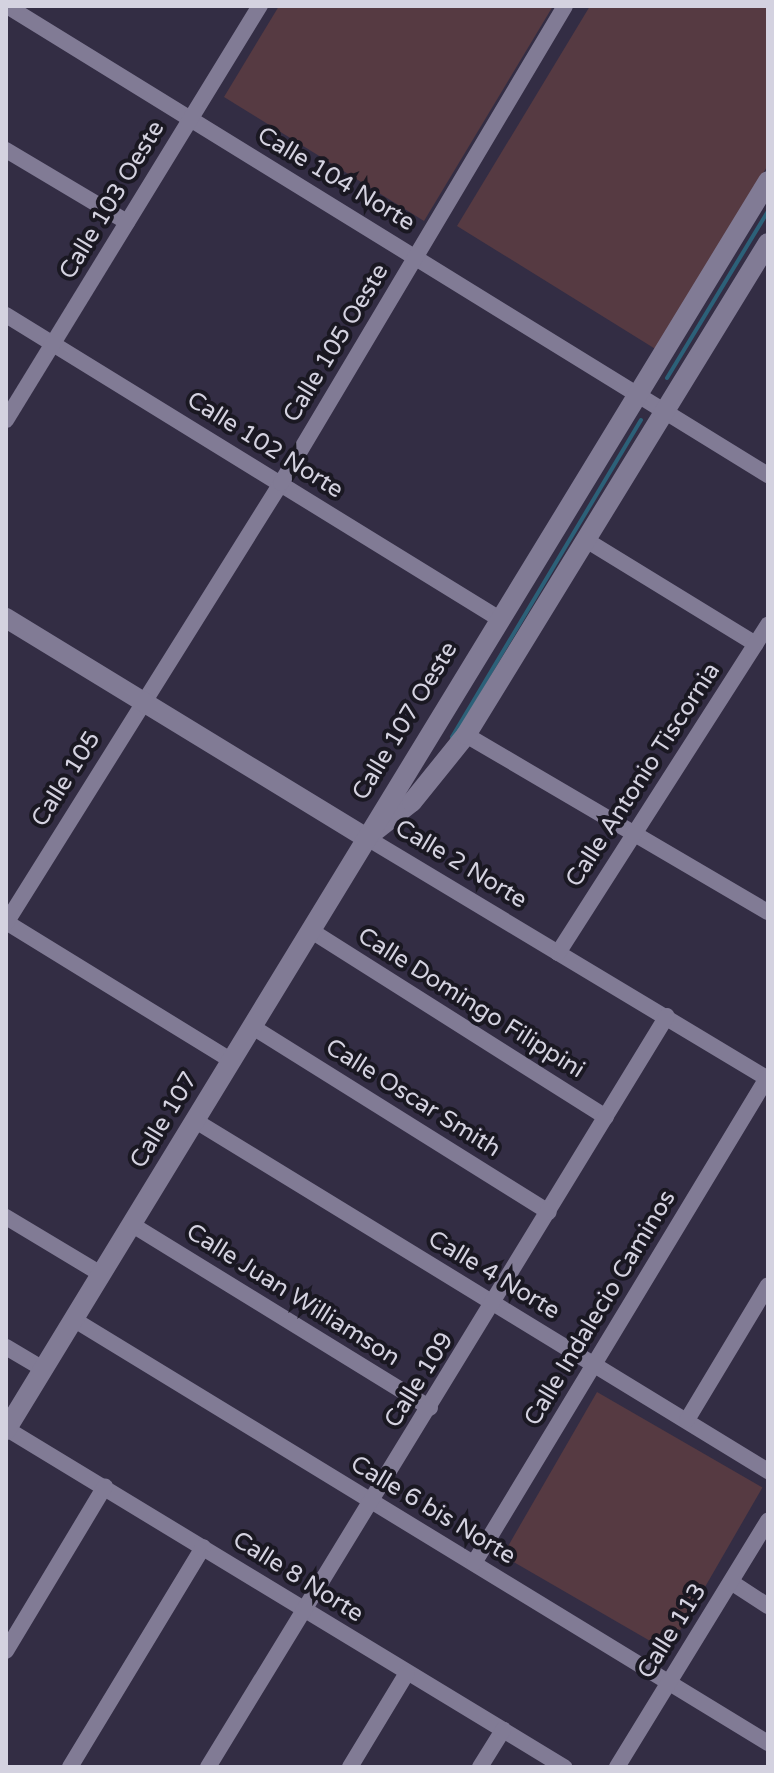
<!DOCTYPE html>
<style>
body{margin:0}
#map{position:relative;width:774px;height:1773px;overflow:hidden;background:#332d44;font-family:"Varela Round",sans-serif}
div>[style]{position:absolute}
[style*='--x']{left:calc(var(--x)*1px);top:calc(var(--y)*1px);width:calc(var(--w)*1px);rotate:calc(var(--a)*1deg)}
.green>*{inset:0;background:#563a42;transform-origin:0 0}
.stream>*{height:4px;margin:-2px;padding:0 2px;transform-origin:2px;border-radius:2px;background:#2c6179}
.minor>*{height:16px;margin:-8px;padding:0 8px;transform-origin:8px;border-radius:8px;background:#817b95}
.tertiary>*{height:20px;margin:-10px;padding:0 10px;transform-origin:10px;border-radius:10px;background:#817b95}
span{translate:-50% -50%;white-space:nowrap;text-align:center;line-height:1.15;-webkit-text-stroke:8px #1a1822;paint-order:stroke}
.street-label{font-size:24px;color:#d4d2e0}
.frame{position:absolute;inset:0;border:8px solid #d4d2e0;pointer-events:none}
</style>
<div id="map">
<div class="green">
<i style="clip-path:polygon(279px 6px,553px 6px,424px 221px,224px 97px)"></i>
<i style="clip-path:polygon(590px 6px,768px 6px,768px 165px,657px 350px,457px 226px)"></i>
<i style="left:597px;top:1392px;width:191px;height:189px;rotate:30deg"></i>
</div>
<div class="stream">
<i style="--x:667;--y:378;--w:195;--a:-58.8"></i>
<i style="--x:452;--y:737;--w:369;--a:-59.2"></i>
</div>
<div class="minor">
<i style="--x:7;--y:6;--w:894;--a:31.65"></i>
<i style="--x:6;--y:150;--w:141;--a:30.8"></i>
<i style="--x:6;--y:315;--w:578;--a:31.63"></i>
<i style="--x:6;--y:420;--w:486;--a:-58.5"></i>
<i style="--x:586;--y:540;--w:199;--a:31.5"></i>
<i style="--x:466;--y:735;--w:350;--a:30.4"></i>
<i style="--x:367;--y:838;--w:468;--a:31"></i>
<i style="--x:6;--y:922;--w:263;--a:31.6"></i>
<i style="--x:6;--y:923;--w:519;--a:-57.99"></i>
<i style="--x:281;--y:483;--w:555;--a:-59.23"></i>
<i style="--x:310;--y:930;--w:350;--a:32.3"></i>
<i style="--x:558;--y:953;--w:390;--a:-57.4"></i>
<i style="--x:251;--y:1026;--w:351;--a:32"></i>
<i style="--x:194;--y:1120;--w:673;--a:31.45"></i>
<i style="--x:6;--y:1217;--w:111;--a:31"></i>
<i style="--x:131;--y:1224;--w:351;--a:31.6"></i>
<i style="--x:73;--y:1319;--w:814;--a:31.39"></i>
<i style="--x:6;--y:1347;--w:43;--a:30.7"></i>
<i style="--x:687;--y:1420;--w:157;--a:-59"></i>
<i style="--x:7;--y:1429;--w:652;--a:31.25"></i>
<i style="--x:474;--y:1563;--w:567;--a:-58.86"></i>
<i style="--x:731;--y:1582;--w:44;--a:33"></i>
<i style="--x:6;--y:1651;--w:192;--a:-59"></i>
<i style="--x:70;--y:1767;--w:257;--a:-58.8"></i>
<i style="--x:208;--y:1767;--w:880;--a:-58.57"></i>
<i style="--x:350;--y:1767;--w:110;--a:-58.8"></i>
<i style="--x:480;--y:1767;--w:44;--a:-58.1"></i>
<i style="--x:617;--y:1767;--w:289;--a:-58.5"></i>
</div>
<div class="tertiary">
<i style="--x:6;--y:618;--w:423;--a:31.4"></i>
<i style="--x:370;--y:835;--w:53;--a:-38.2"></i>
<i style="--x:412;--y:802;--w:86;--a:-51.1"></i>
<i style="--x:466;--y:735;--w:577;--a:-58.46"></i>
<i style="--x:6;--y:1430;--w:1463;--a:-58.61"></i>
</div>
<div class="street-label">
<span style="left:336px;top:179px;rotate:31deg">Calle 104 Norte</span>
<span style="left:112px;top:200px;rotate:-59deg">Calle 103 Oeste</span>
<span style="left:336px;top:343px;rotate:-59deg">Calle 105 Oeste</span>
<span style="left:265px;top:445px;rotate:32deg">Calle 102 Norte</span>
<span style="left:405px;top:721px;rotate:-59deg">Calle 107 Oeste</span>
<span style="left:643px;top:775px;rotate:-57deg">Calle Antonio Tiscornia</span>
<span style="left:66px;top:779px;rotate:-58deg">Calle 105</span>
<span style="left:461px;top:864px;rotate:31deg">Calle 2 Norte</span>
<span style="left:471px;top:1003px;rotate:32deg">Calle Domingo Filippini</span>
<span style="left:413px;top:1098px;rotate:32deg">Calle Oscar Smith</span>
<span style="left:164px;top:1120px;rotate:-59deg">Calle 107</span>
<span style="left:494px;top:1275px;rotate:31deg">Calle 4 Norte</span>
<span style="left:293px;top:1295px;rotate:32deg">Calle Juan Williamson</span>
<span style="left:600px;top:1308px;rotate:-59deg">Calle Indalecio Caminos</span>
<span style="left:419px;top:1380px;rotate:-58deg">Calle 109</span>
<span style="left:433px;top:1510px;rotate:31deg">Calle 6 bis Norte</span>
<span style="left:298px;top:1577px;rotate:32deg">Calle 8 Norte</span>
<span style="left:672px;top:1631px;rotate:-58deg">Calle 113</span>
</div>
<div class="frame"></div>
</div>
